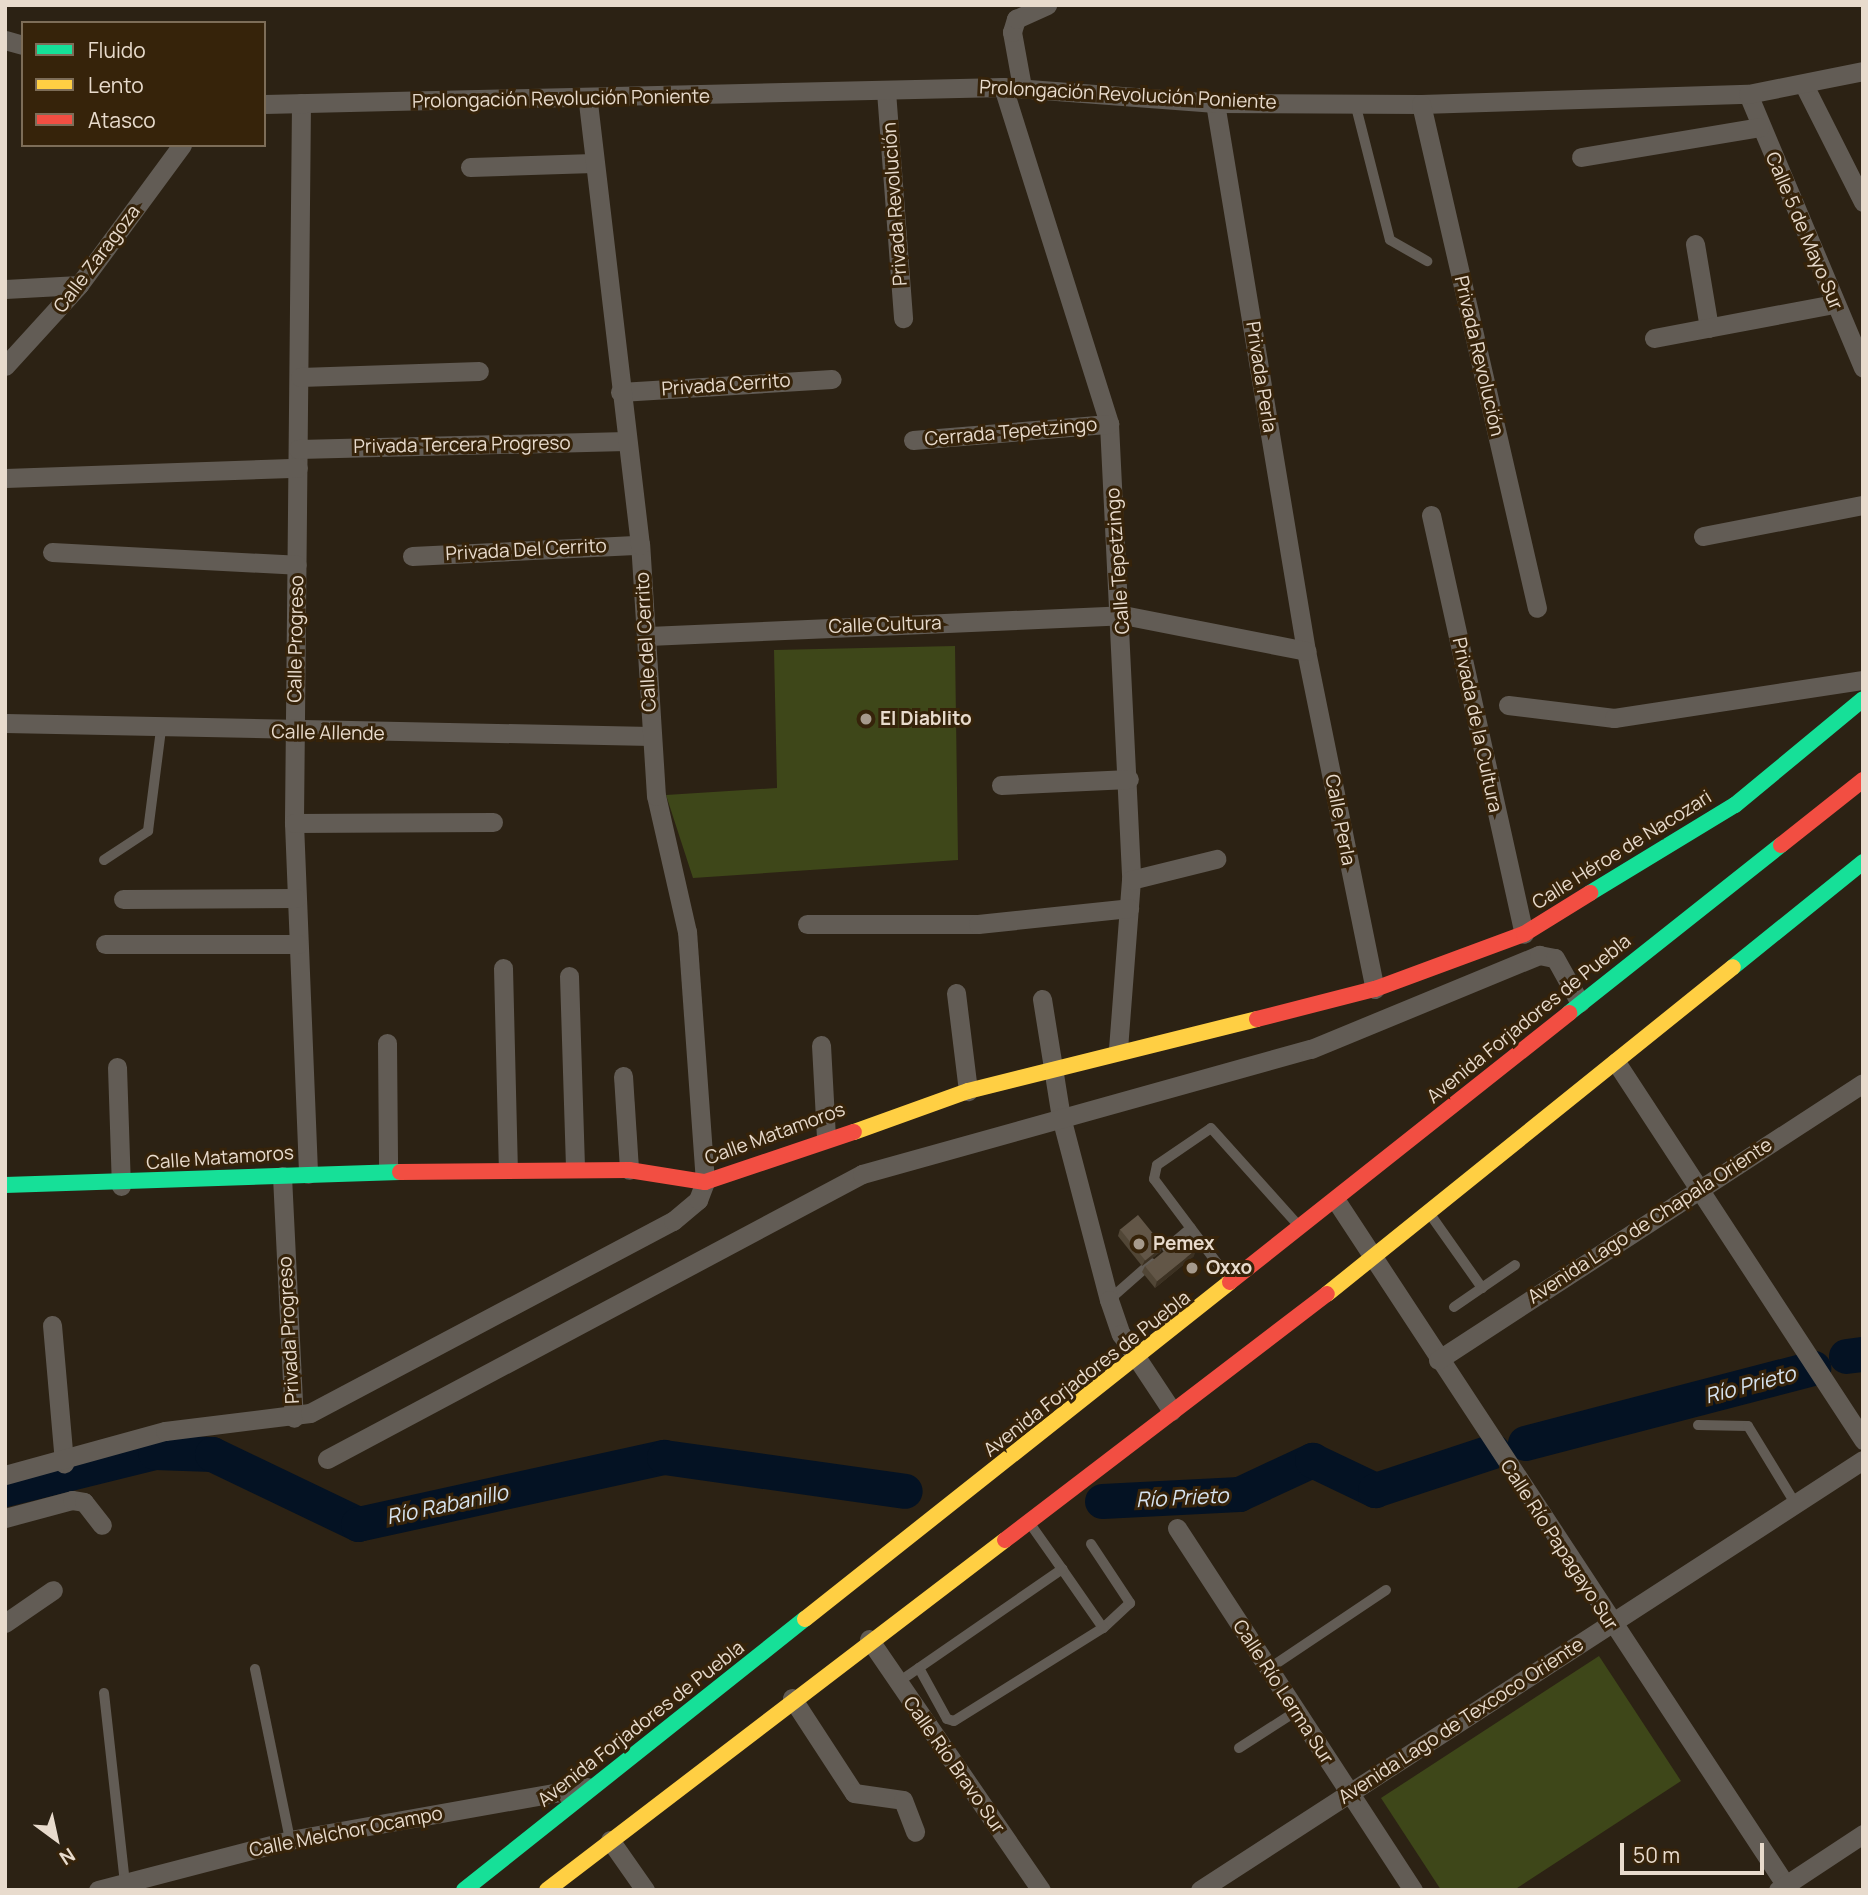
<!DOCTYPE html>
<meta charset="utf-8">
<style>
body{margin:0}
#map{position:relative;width:1868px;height:1895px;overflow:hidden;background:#2c2214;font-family:Manrope,sans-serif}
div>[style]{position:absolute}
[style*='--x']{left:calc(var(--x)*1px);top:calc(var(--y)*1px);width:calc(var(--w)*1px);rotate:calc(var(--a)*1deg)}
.green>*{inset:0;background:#3e4719}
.river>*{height:35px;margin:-17.5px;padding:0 17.5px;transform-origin:17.5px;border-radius:17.5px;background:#041223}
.lane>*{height:10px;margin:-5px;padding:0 5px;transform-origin:5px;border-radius:5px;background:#625c55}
.street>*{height:19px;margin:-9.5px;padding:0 9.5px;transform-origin:9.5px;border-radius:9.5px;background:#625c55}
.fast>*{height:16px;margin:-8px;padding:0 8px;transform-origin:8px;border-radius:8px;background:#16e098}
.slow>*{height:16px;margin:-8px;padding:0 8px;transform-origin:8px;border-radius:8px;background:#ffcf43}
.jam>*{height:16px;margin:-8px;padding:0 8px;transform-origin:8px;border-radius:8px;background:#f24e42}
.wall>*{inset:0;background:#514636}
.shaded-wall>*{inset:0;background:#3c3122}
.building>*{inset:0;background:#625647;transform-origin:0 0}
.dots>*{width:19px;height:19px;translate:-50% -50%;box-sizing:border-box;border:4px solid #36230a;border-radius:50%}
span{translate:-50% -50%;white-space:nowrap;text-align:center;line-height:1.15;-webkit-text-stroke:6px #36230a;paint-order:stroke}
.street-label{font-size:19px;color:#e8dbcd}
.poi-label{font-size:19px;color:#e8dbcd;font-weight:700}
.left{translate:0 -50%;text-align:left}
.water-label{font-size:21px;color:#d7e4f1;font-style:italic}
.frame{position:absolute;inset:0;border:7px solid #e8dbcd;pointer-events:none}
.legend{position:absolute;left:21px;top:21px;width:245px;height:126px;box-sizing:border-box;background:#36230a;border:2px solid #7d6d58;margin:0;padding:9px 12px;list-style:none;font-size:21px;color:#e8dbcd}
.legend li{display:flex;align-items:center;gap:14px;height:35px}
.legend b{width:35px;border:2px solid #7d6d58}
.north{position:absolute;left:21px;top:1804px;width:70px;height:70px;-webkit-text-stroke:5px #36230a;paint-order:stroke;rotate:147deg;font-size:19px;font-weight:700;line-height:28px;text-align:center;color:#e8dbcd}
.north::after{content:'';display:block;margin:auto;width:24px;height:32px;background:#e8dbcd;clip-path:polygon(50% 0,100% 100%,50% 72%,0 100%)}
.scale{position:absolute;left:1620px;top:1843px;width:144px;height:32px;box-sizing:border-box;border:4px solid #e8dbcd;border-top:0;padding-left:9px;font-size:21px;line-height:24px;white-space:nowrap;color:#e8dbcd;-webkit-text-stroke:5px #36230a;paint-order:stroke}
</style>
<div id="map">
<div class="green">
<i style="clip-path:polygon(955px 646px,958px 860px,693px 878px,666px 795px,777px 788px,774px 650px)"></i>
<i style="clip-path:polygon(1599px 1656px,1681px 1781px,1514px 1890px,1441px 1890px,1381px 1798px)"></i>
</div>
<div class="river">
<i style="--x:1846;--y:1356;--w:17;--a:-7"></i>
<i style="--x:1525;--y:1443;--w:298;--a:-14.6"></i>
<i style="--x:5;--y:1489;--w:154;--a:-13.9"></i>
<i style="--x:155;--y:1452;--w:57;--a:2"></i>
<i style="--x:212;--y:1454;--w:162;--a:25.6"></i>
<i style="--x:358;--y:1524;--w:313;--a:-12.4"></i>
<i style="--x:664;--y:1457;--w:243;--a:8"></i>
<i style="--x:1102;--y:1501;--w:137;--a:-2.9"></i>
<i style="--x:1239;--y:1494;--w:81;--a:-25"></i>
<i style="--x:1312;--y:1460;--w:70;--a:25.5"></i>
<i style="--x:1375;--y:1490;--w:124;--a:-18.3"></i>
</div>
<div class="lane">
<i style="--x:1355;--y:103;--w:141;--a:75.7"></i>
<i style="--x:1390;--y:240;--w:43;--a:29.6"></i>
<i style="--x:104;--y:860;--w:53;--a:-33.4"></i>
<i style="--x:148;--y:831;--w:102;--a:-82.7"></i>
<i style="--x:1432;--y:1217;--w:87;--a:54.8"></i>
<i style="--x:1167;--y:1248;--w:31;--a:-40"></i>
<i style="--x:1229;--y:1279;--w:125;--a:-126.9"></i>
<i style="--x:1154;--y:1179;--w:14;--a:-78"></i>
<i style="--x:1157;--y:1165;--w:65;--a:-34.4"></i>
<i style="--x:1211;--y:1128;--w:129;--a:48.1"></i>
<i style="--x:1109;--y:1300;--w:56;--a:-41.4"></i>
<i style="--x:1454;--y:1307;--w:74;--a:-34.5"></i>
<i style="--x:1698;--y:1425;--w:50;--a:1.1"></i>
<i style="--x:1748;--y:1426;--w:90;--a:58.6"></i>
<i style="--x:1091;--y:1544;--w:71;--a:56.5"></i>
<i style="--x:1130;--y:1603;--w:37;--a:137"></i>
<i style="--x:919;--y:1668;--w:58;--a:61.2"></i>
<i style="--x:947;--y:1719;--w:7;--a:16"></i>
<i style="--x:954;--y:1721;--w:176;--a:-32"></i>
<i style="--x:1103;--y:1628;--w:72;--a:-124.8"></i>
<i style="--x:255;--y:1669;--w:175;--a:78.4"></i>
<i style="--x:1268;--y:1669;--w:142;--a:-33.8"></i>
<i style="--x:897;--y:1683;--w:201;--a:-34.6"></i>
<i style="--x:1062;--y:1569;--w:54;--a:-125.2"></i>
<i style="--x:104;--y:1693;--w:191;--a:83.7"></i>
<i style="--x:1239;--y:1748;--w:67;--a:-32.7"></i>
</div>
<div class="street">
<i style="--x:5;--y:40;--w:19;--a:16"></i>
<i style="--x:1804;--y:85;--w:131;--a:63.2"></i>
<i style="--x:1003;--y:87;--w:353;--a:72.5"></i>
<i style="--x:1109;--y:424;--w:457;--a:87.2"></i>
<i style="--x:1131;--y:880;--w:170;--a:94.4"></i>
<i style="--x:1022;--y:87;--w:56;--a:-100.3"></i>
<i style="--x:1012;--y:32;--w:14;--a:-73"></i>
<i style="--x:1016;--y:19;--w:34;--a:-24"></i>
<i style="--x:886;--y:91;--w:228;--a:85.7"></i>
<i style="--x:1748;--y:94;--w:297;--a:67.2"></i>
<i style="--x:301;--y:103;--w:720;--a:90.56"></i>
<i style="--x:294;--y:823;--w:351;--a:87.7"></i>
<i style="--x:1215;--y:103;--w:556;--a:80.57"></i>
<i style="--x:1306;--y:651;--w:345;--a:78.5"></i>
<i style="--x:264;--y:104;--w:739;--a:-1.32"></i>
<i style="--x:1003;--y:87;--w:213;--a:4.3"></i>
<i style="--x:1215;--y:103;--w:206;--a:0.3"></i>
<i style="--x:1421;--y:104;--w:327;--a:-1.8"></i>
<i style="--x:1748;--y:94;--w:117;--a:-11.3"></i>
<i style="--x:1421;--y:104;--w:517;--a:77.04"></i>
<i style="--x:1581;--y:157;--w:181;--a:-9.5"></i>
<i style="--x:470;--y:167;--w:123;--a:-1.9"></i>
<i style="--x:1695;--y:244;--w:85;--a:80.5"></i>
<i style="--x:5;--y:289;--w:74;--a:-3.1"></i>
<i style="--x:1654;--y:338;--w:183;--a:-10.7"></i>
<i style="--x:5;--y:366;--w:110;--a:-47.6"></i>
<i style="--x:79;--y:285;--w:174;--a:-53.7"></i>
<i style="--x:300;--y:377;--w:179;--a:-1.9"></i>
<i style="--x:620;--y:392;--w:212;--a:-3.5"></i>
<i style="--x:913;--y:440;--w:197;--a:-4.7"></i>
<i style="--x:298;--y:449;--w:328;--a:-1.4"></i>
<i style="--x:5;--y:478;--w:293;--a:-2"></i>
<i style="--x:1431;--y:515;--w:429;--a:77.5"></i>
<i style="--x:1703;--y:536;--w:163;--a:-11"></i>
<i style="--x:52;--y:552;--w:245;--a:3"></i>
<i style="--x:412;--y:556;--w:228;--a:-2.8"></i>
<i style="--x:648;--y:636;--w:475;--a:-2.5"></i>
<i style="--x:1123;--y:615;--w:187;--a:11.1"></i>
<i style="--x:1508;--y:705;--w:107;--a:7"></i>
<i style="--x:1614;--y:718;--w:252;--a:-8.7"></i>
<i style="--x:5;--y:723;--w:646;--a:1.15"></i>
<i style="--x:1001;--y:785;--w:128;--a:-2.7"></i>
<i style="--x:294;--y:823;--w:199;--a:-0.3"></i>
<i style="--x:1131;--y:880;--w:88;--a:-13.9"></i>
<i style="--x:123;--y:899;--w:173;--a:-0.3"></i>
<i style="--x:807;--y:924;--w:171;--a:0"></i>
<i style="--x:978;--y:924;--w:152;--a:-6"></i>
<i style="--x:105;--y:944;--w:193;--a:0"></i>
<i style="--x:503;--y:968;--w:200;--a:88.6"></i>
<i style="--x:569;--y:976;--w:192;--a:88.2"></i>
<i style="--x:956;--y:993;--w:99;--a:83"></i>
<i style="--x:1042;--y:999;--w:120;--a:80.9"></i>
<i style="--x:1061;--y:1117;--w:189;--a:75.3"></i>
<i style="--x:1109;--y:1300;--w:36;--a:71"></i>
<i style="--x:1121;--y:1334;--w:92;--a:56.5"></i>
<i style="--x:387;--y:1043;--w:127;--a:89.5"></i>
<i style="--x:821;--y:1045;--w:93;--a:86.9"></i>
<i style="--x:1616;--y:1062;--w:452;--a:56.8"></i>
<i style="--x:117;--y:1067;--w:119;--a:88.1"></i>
<i style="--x:623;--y:1076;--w:94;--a:86.3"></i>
<i style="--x:282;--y:1176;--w:242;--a:87.2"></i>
<i style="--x:1337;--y:1202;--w:823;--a:56.7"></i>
<i style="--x:52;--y:1325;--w:139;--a:85"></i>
<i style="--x:1438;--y:1360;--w:507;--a:-33.09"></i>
<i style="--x:327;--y:1459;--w:606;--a:-28.04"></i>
<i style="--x:862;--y:1174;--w:466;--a:-15.6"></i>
<i style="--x:1311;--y:1049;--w:247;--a:-22.4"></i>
<i style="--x:1539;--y:955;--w:16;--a:11"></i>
<i style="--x:1555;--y:958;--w:51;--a:60.9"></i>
<i style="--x:5;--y:1475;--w:166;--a:-15.4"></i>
<i style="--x:165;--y:1431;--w:146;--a:-7.1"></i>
<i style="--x:310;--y:1413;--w:411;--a:-27.9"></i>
<i style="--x:673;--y:1221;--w:33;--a:-40"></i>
<i style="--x:698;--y:1200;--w:19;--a:-69"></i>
<i style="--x:705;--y:1182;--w:251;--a:-94.1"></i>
<i style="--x:687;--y:932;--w:139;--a:-102.8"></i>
<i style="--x:656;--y:796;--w:252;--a:-93.6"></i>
<i style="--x:640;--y:545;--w:448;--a:-96.7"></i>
<i style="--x:5;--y:1518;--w:69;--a:-15"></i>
<i style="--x:72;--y:1500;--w:12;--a:9"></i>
<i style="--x:84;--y:1502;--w:29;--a:52"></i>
<i style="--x:1177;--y:1528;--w:432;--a:56.9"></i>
<i style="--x:5;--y:1623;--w:58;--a:-34.5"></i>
<i style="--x:869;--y:1639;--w:304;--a:55.6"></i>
<i style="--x:792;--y:1698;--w:113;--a:56.9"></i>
<i style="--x:854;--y:1793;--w:49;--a:8.1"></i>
<i style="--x:903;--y:1800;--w:34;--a:69"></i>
<i style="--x:610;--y:1840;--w:61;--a:55"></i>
<i style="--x:98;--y:1890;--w:198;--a:-14.6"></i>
<i style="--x:290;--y:1840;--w:302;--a:-10.1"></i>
<i style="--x:1200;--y:1890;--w:790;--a:-32.97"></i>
<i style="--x:1778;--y:1890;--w:102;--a:-33.4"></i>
</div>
<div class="fast">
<i style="--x:1590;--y:893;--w:170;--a:-31.3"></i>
<i style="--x:1735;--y:805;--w:166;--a:-39.6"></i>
<i style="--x:1733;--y:967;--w:167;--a:-38.9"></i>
<i style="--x:1569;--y:1013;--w:270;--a:-38.4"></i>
<i style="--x:5;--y:1185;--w:395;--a:-1.9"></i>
<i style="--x:464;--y:1890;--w:436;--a:-38.5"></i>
</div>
<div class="slow">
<i style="--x:854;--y:1132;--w:121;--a:-19.8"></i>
<i style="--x:968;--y:1091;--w:298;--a:-14"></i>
<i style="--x:1327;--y:1294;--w:521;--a:-38.85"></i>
<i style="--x:805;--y:1619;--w:542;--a:-38.41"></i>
<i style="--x:547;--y:1890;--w:576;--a:-37.39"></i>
</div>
<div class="jam">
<i style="--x:1781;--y:845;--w:105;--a:-38.4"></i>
<i style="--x:1257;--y:1019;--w:122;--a:-14.3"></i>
<i style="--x:1375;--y:989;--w:159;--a:-20.3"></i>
<i style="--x:1524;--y:934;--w:78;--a:-31.8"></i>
<i style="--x:400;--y:1172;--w:229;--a:-0.5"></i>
<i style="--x:629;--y:1170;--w:77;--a:9"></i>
<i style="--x:705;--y:1182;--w:157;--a:-18.6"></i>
<i style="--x:1230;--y:1282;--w:433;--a:-38.4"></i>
<i style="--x:1005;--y:1540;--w:405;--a:-37.4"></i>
</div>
<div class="wall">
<i style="clip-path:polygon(1120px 1229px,1163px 1246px,1160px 1252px,1142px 1266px,1118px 1236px)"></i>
<i style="clip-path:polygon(1194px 1256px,1155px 1288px,1142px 1272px,1145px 1266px)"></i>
</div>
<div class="shaded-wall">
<i style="clip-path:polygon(1163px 1246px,1160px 1252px,1142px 1266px,1145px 1260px)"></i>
<i style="clip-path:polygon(1196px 1250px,1194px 1256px,1155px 1288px,1157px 1281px)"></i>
</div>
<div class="building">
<i style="left:1138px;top:1215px;width:40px;height:23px;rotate:51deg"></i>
<i style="left:1184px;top:1235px;width:19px;height:50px;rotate:51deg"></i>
</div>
<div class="dots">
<i style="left:866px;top:719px;background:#a69a8c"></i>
<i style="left:1139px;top:1244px;background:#a69a8c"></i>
<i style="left:1192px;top:1268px;background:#a69a8c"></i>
</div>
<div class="street-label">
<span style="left:1128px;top:95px;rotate:3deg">Prolongación Revolución Poniente</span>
<span style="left:561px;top:99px;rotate:-1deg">Prolongación Revolución Poniente</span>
<span style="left:895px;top:204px;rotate:-94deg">Privada Revolución</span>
<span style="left:1804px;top:231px;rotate:67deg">Calle 5 de Mayo Sur</span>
<span style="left:97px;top:259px;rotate:-53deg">Calle Zaragoza</span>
<span style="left:1479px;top:356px;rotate:77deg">Privada Revolución</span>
<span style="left:1261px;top:377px;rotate:81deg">Privada Perla</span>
<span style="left:726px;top:385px;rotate:-4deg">Privada Cerrito</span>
<span style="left:1011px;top:432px;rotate:-5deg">Cerrada Tepetzingo</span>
<span style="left:462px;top:445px;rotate:-1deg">Privada Tercera Progreso</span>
<span style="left:526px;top:550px;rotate:-3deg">Privada Del Cerrito</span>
<span style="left:1118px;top:561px;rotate:-94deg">Calle Tepetzingo</span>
<span style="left:885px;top:625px;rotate:-2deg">Calle Cultura</span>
<span style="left:296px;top:639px;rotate:-89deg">Calle Progreso</span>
<span style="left:646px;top:642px;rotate:-93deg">Calle del Cerrito</span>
<span style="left:1477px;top:725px;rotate:78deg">Privada de la Cultura</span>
<span style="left:328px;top:733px;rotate:1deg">Calle Allende</span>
<span style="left:1340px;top:820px;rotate:79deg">Calle Perla</span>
<span style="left:1622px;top:850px;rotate:-32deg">Calle Héroe de Nacozari</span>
<span style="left:1529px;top:1019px;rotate:-39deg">Avenida Forjadores de Puebla</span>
<span style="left:775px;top:1134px;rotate:-20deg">Calle Matamoros</span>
<span style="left:220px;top:1158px;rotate:-4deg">Calle Matamoros</span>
<span style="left:1650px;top:1221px;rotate:-33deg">Avenida Lago de Chapala Oriente</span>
<span style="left:289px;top:1330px;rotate:-93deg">Privada Progreso</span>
<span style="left:1087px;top:1374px;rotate:-38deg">Avenida Forjadores de Puebla</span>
<span style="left:1559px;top:1545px;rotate:57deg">Calle Río Papagayo Sur</span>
<span style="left:1283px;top:1692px;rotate:57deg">Calle Río Lerma Sur</span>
<span style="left:1461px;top:1721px;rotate:-33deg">Avenida Lago de Texcoco Oriente</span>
<span style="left:641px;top:1724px;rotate:-38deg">Avenida Forjadores de Puebla</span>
<span style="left:954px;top:1765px;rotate:55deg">Calle Río Bravo Sur</span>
<span style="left:346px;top:1832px;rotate:-11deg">Calle Melchor Ocampo</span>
</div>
<div class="poi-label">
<span class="left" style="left:880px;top:719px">El Diablito</span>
<span class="left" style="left:1153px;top:1244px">Pemex</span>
<span class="left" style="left:1206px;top:1268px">Oxxo</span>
</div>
<div class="water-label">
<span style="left:1750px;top:1384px;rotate:-15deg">Río Prieto</span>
<span style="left:1182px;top:1497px;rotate:-3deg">Río Prieto</span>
<span style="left:447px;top:1504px;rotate:-12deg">Río Rabanillo</span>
</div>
<div class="frame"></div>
<ul class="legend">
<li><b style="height:9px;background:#16e098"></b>Fluido</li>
<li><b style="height:9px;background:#ffcf43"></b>Lento</li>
<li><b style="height:9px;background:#f24e42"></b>Atasco</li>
</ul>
<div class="north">N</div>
<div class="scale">50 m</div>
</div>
